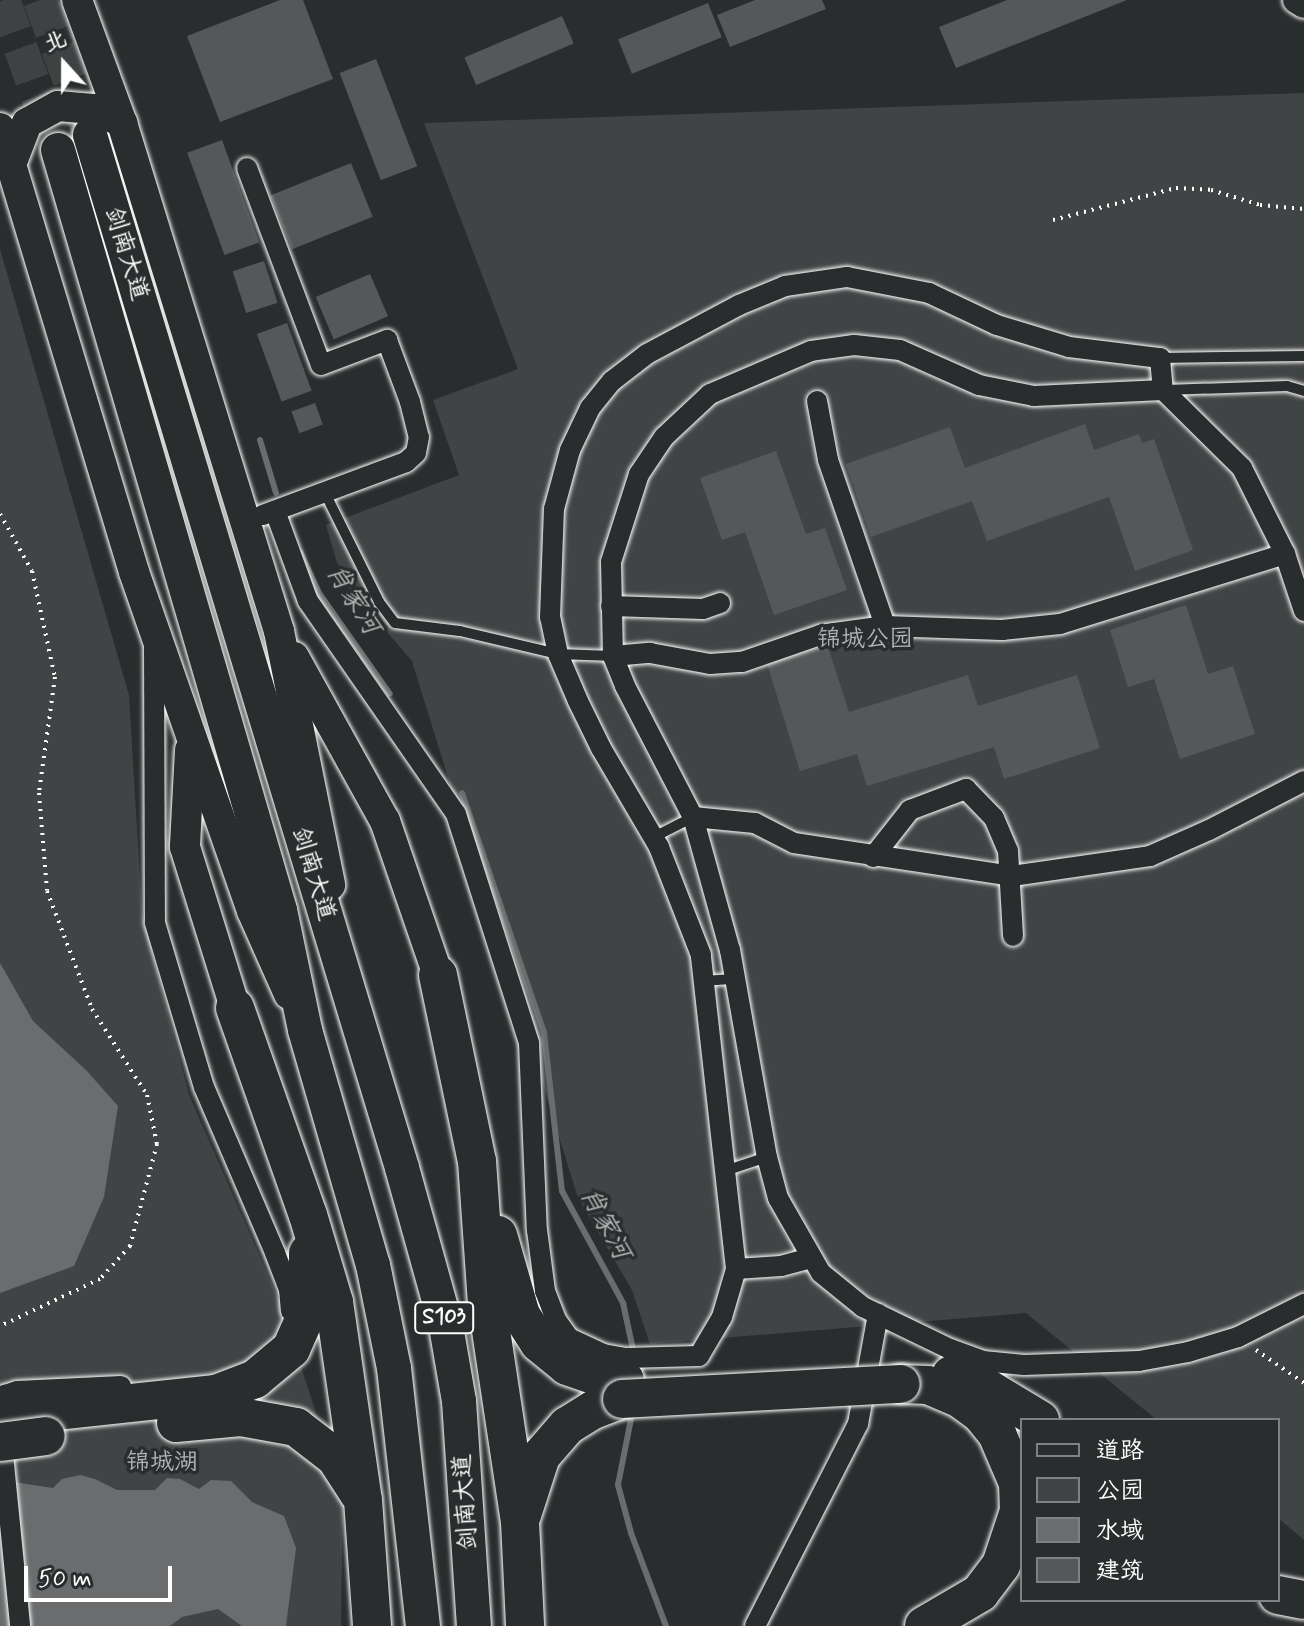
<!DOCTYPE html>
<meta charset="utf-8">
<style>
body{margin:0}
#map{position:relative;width:1304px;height:1626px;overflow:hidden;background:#2a2d2e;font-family:Mynerve,"LXGW WenKai TC",sans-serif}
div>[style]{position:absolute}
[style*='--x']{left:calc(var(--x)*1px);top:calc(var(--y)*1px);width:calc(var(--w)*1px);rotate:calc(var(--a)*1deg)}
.green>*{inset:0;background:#414445}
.water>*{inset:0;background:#6a6c6d}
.stream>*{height:6px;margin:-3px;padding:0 3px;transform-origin:3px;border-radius:3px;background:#6a6c6d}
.building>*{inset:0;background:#555758;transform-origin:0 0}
.trunk-tunnel>*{height:34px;margin-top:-17px;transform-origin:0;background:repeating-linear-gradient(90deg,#3f4243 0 34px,transparent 0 51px)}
.path>*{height:4px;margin-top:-2px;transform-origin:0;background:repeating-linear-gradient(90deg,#fff 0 2px,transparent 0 8px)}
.roads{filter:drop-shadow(0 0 2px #fff) drop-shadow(0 0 2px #fff)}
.service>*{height:10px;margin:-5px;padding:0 5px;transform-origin:5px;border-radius:5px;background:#2a2d2e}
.minor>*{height:20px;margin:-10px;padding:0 10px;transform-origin:10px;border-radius:10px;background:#2a2d2e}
.tertiary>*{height:26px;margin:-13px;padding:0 13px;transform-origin:13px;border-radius:13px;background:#2a2d2e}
.secondary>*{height:30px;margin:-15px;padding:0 15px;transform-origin:15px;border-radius:15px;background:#2a2d2e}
.trunk>*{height:34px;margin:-17px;padding:0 17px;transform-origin:17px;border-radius:17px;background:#2a2d2e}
.motorway>*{height:38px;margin:-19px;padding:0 19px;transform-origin:19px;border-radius:19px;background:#2a2d2e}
.bridges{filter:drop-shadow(0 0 2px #fff) drop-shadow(0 0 2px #fff)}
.motorway-bridge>*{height:38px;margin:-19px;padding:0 19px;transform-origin:19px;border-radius:19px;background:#2a2d2e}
span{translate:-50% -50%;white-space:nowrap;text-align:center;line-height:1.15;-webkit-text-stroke:7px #2a2d2e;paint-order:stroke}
.shield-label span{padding:2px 6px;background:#2a2d2e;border:2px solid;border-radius:6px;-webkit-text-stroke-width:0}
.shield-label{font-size:22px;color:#fff;font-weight:700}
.street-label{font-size:24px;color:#fff}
.park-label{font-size:24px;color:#b3b4b5}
.water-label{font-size:26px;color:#b4b6b6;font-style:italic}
.legend{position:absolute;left:1020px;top:1418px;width:260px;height:184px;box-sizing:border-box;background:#2a2d2e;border:2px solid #7f8182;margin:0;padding:10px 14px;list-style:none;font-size:24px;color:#fff}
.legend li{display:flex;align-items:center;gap:16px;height:40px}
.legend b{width:40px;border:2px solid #7f8182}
.north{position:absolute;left:24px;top:24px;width:80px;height:80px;-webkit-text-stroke:6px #2a2d2e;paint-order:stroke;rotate:339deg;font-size:22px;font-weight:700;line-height:32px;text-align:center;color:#fff}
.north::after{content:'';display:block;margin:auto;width:28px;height:36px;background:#fff;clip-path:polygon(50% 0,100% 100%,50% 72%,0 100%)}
.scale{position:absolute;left:24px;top:1566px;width:148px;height:36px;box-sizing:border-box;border:4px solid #fff;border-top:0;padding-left:10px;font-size:24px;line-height:28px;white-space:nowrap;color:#fff;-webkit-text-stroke:6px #2a2d2e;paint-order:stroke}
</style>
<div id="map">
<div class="green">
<i style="clip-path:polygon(1304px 93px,1304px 1540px,1278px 1518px,1278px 1420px,1157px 1420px,1026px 1313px,650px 1344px,632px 1290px,578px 1198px,412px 661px,342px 580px,326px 525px,459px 475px,433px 400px,518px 369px,424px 123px)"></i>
<i style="clip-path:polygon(0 249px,129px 695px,142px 914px,189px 1095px,280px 1303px,343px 1495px,341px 1626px,0 1626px)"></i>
</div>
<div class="water">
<i style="clip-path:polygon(0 963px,33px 1021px,87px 1071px,118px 1106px,104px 1197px,74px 1266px,0 1293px)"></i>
<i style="clip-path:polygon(80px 1475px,95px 1479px,117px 1490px,155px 1490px,167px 1478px,180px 1479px,199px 1489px,211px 1480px,231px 1481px,252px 1502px,284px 1516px,296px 1548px,286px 1626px,242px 1626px,218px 1609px,182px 1617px,170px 1626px,0 1626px,0 1480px,53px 1488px,62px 1479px)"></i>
</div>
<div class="stream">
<i style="--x:260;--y:440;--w:55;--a:73.2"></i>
<i style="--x:300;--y:552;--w:45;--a:65.1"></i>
<i style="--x:319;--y:593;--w:123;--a:54.9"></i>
<i style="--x:462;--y:793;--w:254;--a:71.1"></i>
<i style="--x:544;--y:1033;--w:159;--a:83.5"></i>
<i style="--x:562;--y:1191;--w:128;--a:61.4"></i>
<i style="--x:623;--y:1303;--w:52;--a:77.8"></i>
<i style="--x:633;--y:1409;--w:77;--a:101.2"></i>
<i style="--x:618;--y:1485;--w:50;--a:74.8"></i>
<i style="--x:631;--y:1533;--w:99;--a:69.4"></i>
</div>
<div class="building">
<i style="clip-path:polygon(280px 0,303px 0,333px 79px,220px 122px,187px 36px)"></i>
<i style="clip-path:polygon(755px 0,822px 0,826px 9px,730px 47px,717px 15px)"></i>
<i style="clip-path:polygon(1007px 0,1127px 0,956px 68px,939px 27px)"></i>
<i style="left:708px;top:3px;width:37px;height:97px;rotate:68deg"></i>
<i style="left:562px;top:16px;width:30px;height:106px;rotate:67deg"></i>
<i style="left:376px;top:59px;width:115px;height:39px;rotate:69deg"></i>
<i style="left:222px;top:140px;width:109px;height:37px;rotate:70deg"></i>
<i style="left:351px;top:163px;width:58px;height:87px;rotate:68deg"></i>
<i style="left:264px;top:261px;width:44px;height:33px;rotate:72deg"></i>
<i style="left:370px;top:274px;width:46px;height:59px;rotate:67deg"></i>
<i style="left:287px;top:323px;width:72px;height:32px;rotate:70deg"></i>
<i style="left:315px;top:403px;width:23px;height:25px;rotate:70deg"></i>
<i style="clip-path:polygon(1085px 424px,1094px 450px,1139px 434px,1142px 443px,1154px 439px,1193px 550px,1135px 571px,1109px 497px,987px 541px,972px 501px,871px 537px,846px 464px,950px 427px,965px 468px)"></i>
<i style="clip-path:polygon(776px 451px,806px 534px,825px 528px,847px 590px,774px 615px,745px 532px,722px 540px,700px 478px)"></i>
<i style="clip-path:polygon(1186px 605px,1208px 674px,1233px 666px,1255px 734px,1180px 759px,1154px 679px,1128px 687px,1110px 630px)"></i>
<i style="clip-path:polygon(825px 638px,849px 712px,968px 675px,978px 706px,1077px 675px,1100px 748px,1004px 779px,994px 747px,867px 786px,857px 754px,800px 771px,765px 657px)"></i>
</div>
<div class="trunk-tunnel">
<i style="--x:3;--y:0;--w:160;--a:69.9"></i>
<i style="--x:40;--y:0;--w:143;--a:69.5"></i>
</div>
<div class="path">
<i style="--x:1053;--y:220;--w:127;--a:-14.6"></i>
<i style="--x:1176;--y:188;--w:35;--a:3"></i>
<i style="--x:1211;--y:190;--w:51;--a:17"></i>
<i style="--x:1260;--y:205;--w:44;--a:5.2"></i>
<i style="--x:0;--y:514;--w:65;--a:60.7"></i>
<i style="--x:32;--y:571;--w:108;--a:77.8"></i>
<i style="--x:55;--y:677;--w:117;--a:97.9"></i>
<i style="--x:39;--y:793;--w:98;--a:85.3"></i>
<i style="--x:47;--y:891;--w:126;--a:69.1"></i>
<i style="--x:92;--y:1009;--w:102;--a:57.4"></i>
<i style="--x:147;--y:1095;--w:50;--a:78.5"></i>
<i style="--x:157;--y:1144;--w:106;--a:104.8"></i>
<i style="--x:130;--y:1246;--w:45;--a:132.3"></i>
<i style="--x:100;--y:1279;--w:110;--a:154.8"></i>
<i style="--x:1256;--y:1350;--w:58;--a:34.5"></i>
</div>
<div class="roads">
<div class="service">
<i style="--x:1160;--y:358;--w:144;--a:-0.8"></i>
<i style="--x:1165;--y:390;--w:122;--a:-1.9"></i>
<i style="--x:1287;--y:386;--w:18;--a:16"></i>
<i style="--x:325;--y:493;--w:122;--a:63.6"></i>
<i style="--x:379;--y:602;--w:26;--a:53"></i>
<i style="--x:395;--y:623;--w:65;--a:7"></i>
<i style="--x:460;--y:631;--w:101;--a:13.2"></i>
<i style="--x:558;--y:654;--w:55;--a:2.1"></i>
<i style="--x:654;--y:837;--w:44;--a:-27.1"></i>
<i style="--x:704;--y:981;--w:29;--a:-4"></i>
<i style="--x:725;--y:1171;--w:44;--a:-18.4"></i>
</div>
<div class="minor">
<i style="--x:247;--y:168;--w:210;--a:69.4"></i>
<i style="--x:321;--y:365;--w:71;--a:-20.7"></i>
<i style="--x:387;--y:340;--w:66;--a:69.6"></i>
<i style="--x:410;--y:402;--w:36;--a:76"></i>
<i style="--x:419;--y:437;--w:16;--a:101"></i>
<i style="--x:416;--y:453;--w:13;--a:138"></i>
<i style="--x:406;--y:462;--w:153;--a:159.7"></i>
<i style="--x:1163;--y:390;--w:129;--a:177.3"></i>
<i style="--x:1034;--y:396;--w:56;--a:-168.7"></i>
<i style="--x:979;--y:385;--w:86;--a:-156.1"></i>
<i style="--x:900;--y:350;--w:46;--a:-173.8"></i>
<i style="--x:854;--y:345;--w:43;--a:172.1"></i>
<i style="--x:811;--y:351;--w:110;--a:156.9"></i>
<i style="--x:710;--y:394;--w:63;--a:136.9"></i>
<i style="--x:664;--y:437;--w:45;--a:124"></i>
<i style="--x:639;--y:474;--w:92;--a:107.7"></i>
<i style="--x:611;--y:562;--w:94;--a:88.8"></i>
<i style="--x:613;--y:656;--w:32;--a:68"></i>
<i style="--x:625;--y:686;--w:148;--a:62.6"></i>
<i style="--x:693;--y:817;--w:138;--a:74.5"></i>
<i style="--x:730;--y:950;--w:210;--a:79.9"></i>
<i style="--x:767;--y:1157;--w:42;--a:75"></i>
<i style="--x:778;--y:1198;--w:86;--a:60.2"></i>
<i style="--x:821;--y:1273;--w:54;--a:39"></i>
<i style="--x:863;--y:1307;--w:97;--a:25.8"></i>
<i style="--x:950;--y:1349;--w:35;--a:20"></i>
<i style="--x:983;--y:1361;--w:41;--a:5.6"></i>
<i style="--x:1024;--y:1365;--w:115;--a:-2"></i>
<i style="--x:1139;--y:1361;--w:50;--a:-10.4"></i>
<i style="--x:1188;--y:1352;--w:52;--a:-16.7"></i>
<i style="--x:1238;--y:1337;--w:74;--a:-26.6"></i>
<i style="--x:817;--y:401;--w:60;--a:79.4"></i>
<i style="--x:828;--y:460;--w:176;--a:71"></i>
<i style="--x:275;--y:511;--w:96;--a:69.9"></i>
<i style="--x:308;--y:601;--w:259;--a:55.2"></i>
<i style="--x:456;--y:814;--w:240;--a:72.3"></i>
<i style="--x:529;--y:1043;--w:187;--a:87.6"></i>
<i style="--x:537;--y:1230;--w:62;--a:82.5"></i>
<i style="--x:545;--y:1291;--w:31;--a:69"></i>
<i style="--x:556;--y:1320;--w:22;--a:54"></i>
<i style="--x:569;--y:1338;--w:38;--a:25"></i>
<i style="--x:603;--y:1354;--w:23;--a:10"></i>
<i style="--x:626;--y:1358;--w:73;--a:-1.6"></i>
<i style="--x:699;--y:1356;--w:45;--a:-59.5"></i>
<i style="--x:722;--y:1317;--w:50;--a:-73.7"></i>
<i style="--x:736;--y:1269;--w:316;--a:-96.4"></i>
<i style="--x:701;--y:955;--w:116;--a:-111.3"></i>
<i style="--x:659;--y:847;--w:115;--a:-120.4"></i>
<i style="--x:601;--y:748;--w:52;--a:-116.1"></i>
<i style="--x:578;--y:701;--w:51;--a:-113.1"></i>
<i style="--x:558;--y:654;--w:38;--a:-102"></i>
<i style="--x:550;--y:617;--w:108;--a:-87.9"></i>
<i style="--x:554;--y:509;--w:61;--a:-74.8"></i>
<i style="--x:570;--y:450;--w:47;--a:-64.5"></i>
<i style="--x:590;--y:408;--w:35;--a:-51"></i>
<i style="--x:612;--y:381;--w:44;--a:-37.6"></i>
<i style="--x:647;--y:354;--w:104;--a:-28"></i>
<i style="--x:739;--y:305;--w:50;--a:-22.4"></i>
<i style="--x:785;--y:286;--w:63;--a:-8.3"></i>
<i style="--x:847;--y:277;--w:84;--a:11"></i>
<i style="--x:929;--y:293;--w:75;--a:25.2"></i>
<i style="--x:997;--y:325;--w:75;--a:17"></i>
<i style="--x:1069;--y:347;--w:92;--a:6.9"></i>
<i style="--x:1160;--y:358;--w:32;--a:85"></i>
<i style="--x:1163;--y:390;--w:111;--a:44.6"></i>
<i style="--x:1242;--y:468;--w:96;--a:63.4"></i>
<i style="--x:1285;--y:554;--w:60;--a:71.6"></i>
<i style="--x:611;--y:606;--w:92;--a:1.9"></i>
<i style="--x:703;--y:609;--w:18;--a:-19"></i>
<i style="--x:154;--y:648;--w:275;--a:89.8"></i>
<i style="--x:155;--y:923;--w:171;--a:73.4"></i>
<i style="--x:204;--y:1087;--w:181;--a:66.8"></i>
<i style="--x:275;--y:1253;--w:39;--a:69"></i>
<i style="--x:289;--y:1289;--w:22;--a:85"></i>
<i style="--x:613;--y:656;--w:37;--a:-5"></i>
<i style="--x:650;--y:653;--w:61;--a:10.4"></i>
<i style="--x:710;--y:664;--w:32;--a:-4"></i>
<i style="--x:742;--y:662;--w:83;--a:-19.1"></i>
<i style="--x:820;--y:635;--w:66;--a:-7.9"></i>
<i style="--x:885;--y:626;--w:117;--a:2"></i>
<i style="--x:1002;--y:630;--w:58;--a:-5.9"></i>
<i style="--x:1060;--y:624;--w:236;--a:-17.3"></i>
<i style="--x:693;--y:817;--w:62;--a:5.5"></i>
<i style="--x:755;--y:823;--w:44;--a:27.1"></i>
<i style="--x:794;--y:843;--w:220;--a:8.6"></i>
<i style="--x:1012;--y:876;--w:139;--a:-8.2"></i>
<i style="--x:1150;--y:856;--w:64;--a:-23.8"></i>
<i style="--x:1209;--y:830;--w:107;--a:-27.3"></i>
<i style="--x:873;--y:857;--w:60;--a:-51.8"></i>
<i style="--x:910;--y:810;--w:60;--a:-20.6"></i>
<i style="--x:966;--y:789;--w:40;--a:46"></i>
<i style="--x:994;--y:818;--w:36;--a:67"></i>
<i style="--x:1008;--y:851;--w:85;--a:86.6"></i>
<i style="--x:736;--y:1269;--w:45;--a:-3.8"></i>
<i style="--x:781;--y:1266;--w:30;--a:-15"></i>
<i style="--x:0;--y:1402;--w:9;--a:-54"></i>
<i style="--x:5;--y:1395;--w:13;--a:-18"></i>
<i style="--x:17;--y:1391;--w:104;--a:-2.8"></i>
<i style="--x:1;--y:1434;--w:193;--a:84.3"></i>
<i style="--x:755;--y:1626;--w:227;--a:-63"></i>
<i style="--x:858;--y:1424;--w:112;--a:-79.7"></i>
</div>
<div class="tertiary">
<i style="--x:1296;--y:0;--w:9;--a:32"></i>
</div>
<div class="secondary">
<i style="--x:77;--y:0;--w:131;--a:69.9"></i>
<i style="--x:122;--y:123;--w:532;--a:72.83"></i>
<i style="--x:279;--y:631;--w:259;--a:78.6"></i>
<i style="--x:0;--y:128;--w:464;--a:73.2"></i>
<i style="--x:134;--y:572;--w:359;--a:70.8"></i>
<i style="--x:252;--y:911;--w:91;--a:66"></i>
<i style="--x:11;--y:165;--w:45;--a:-69.1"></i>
<i style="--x:27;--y:123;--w:35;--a:-29"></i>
<i style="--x:58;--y:106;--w:38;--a:5"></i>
<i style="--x:96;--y:109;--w:30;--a:28"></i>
<i style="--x:294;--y:657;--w:188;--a:61"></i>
<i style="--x:385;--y:821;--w:163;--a:71"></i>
<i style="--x:190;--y:750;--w:97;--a:93"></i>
<i style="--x:185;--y:847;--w:169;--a:72.7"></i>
</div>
<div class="trunk">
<i style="--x:90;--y:135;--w:1079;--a:73.19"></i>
<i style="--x:402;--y:1168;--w:164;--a:74.4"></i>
<i style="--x:446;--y:1326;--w:76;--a:80.2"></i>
<i style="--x:459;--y:1401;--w:225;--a:86.2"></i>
<i style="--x:58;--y:150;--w:792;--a:73.72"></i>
<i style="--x:280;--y:910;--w:123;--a:78.2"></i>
<i style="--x:305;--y:1030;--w:245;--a:73.9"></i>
<i style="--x:373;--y:1265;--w:105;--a:78.5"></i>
<i style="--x:394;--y:1368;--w:260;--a:83.6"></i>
</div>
<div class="motorway">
<i style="--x:438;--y:975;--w:190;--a:78.2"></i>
<i style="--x:477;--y:1161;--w:143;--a:86"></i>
<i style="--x:487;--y:1304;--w:220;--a:81.4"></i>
<i style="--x:520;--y:1522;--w:104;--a:87.2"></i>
<i style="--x:235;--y:1008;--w:219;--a:70.6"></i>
<i style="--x:308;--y:1215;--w:91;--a:73.4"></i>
<i style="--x:334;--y:1302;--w:200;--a:81.7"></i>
<i style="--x:363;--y:1500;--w:126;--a:85.9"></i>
<i style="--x:498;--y:1235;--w:83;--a:74"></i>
<i style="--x:521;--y:1315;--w:33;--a:57"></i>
<i style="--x:539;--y:1343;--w:36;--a:39"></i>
<i style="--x:567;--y:1366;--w:40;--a:18.9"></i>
<i style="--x:605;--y:1379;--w:20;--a:3"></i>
<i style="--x:951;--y:1375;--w:38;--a:20"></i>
<i style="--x:987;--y:1388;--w:62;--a:31.1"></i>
<i style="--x:901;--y:1384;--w:27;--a:2"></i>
<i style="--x:928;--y:1385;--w:34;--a:23"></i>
<i style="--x:959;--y:1398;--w:27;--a:36"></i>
<i style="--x:981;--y:1414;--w:26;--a:51"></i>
<i style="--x:997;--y:1434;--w:53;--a:66.8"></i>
<i style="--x:1018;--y:1483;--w:28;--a:88"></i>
<i style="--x:1019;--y:1511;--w:57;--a:108.4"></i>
<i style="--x:1001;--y:1565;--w:35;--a:127"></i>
<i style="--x:980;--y:1593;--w:65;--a:149.5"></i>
<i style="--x:0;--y:1417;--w:217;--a:-6.1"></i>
<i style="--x:216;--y:1394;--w:42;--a:-21"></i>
<i style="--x:255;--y:1379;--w:47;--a:-39.8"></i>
<i style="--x:291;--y:1349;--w:39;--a:-66"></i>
<i style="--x:307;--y:1313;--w:60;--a:-89"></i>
<i style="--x:176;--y:1423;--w:65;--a:-5.3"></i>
<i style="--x:241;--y:1417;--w:56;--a:10.3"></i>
<i style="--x:296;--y:1427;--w:49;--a:37.6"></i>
<i style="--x:335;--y:1457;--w:44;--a:57"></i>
<i style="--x:522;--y:1515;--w:62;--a:-72.1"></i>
<i style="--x:541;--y:1456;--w:40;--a:-49"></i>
<i style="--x:567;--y:1426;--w:31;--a:-32"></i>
<i style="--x:593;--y:1410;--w:31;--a:-21"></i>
<i style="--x:1278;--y:1595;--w:26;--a:11"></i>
</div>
</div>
<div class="bridges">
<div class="motorway-bridge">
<i style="--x:622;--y:1399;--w:279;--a:-3.1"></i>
<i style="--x:0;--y:1442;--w:46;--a:-7.4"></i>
</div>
</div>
<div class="shield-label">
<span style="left:444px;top:1318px">S103</span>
</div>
<div class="street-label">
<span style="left:126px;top:254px;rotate:73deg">剑南大道</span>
<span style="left:313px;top:874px;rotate:73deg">剑南大道</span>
<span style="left:466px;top:1502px;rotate:-94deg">剑南大道</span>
</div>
<div class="park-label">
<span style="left:865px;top:640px">锦城公园</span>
<span style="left:162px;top:1463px">锦城湖</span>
</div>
<div class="water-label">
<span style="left:352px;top:600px;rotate:58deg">肖家河</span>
<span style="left:604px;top:1224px;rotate:62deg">肖家河</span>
</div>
<ul class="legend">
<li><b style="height:10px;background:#2a2d2e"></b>道路</li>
<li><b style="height:22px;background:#414445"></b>公园</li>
<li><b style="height:22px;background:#6a6c6d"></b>水域</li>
<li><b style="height:22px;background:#555758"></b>建筑</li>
</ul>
<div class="north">北</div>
<div class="scale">50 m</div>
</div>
